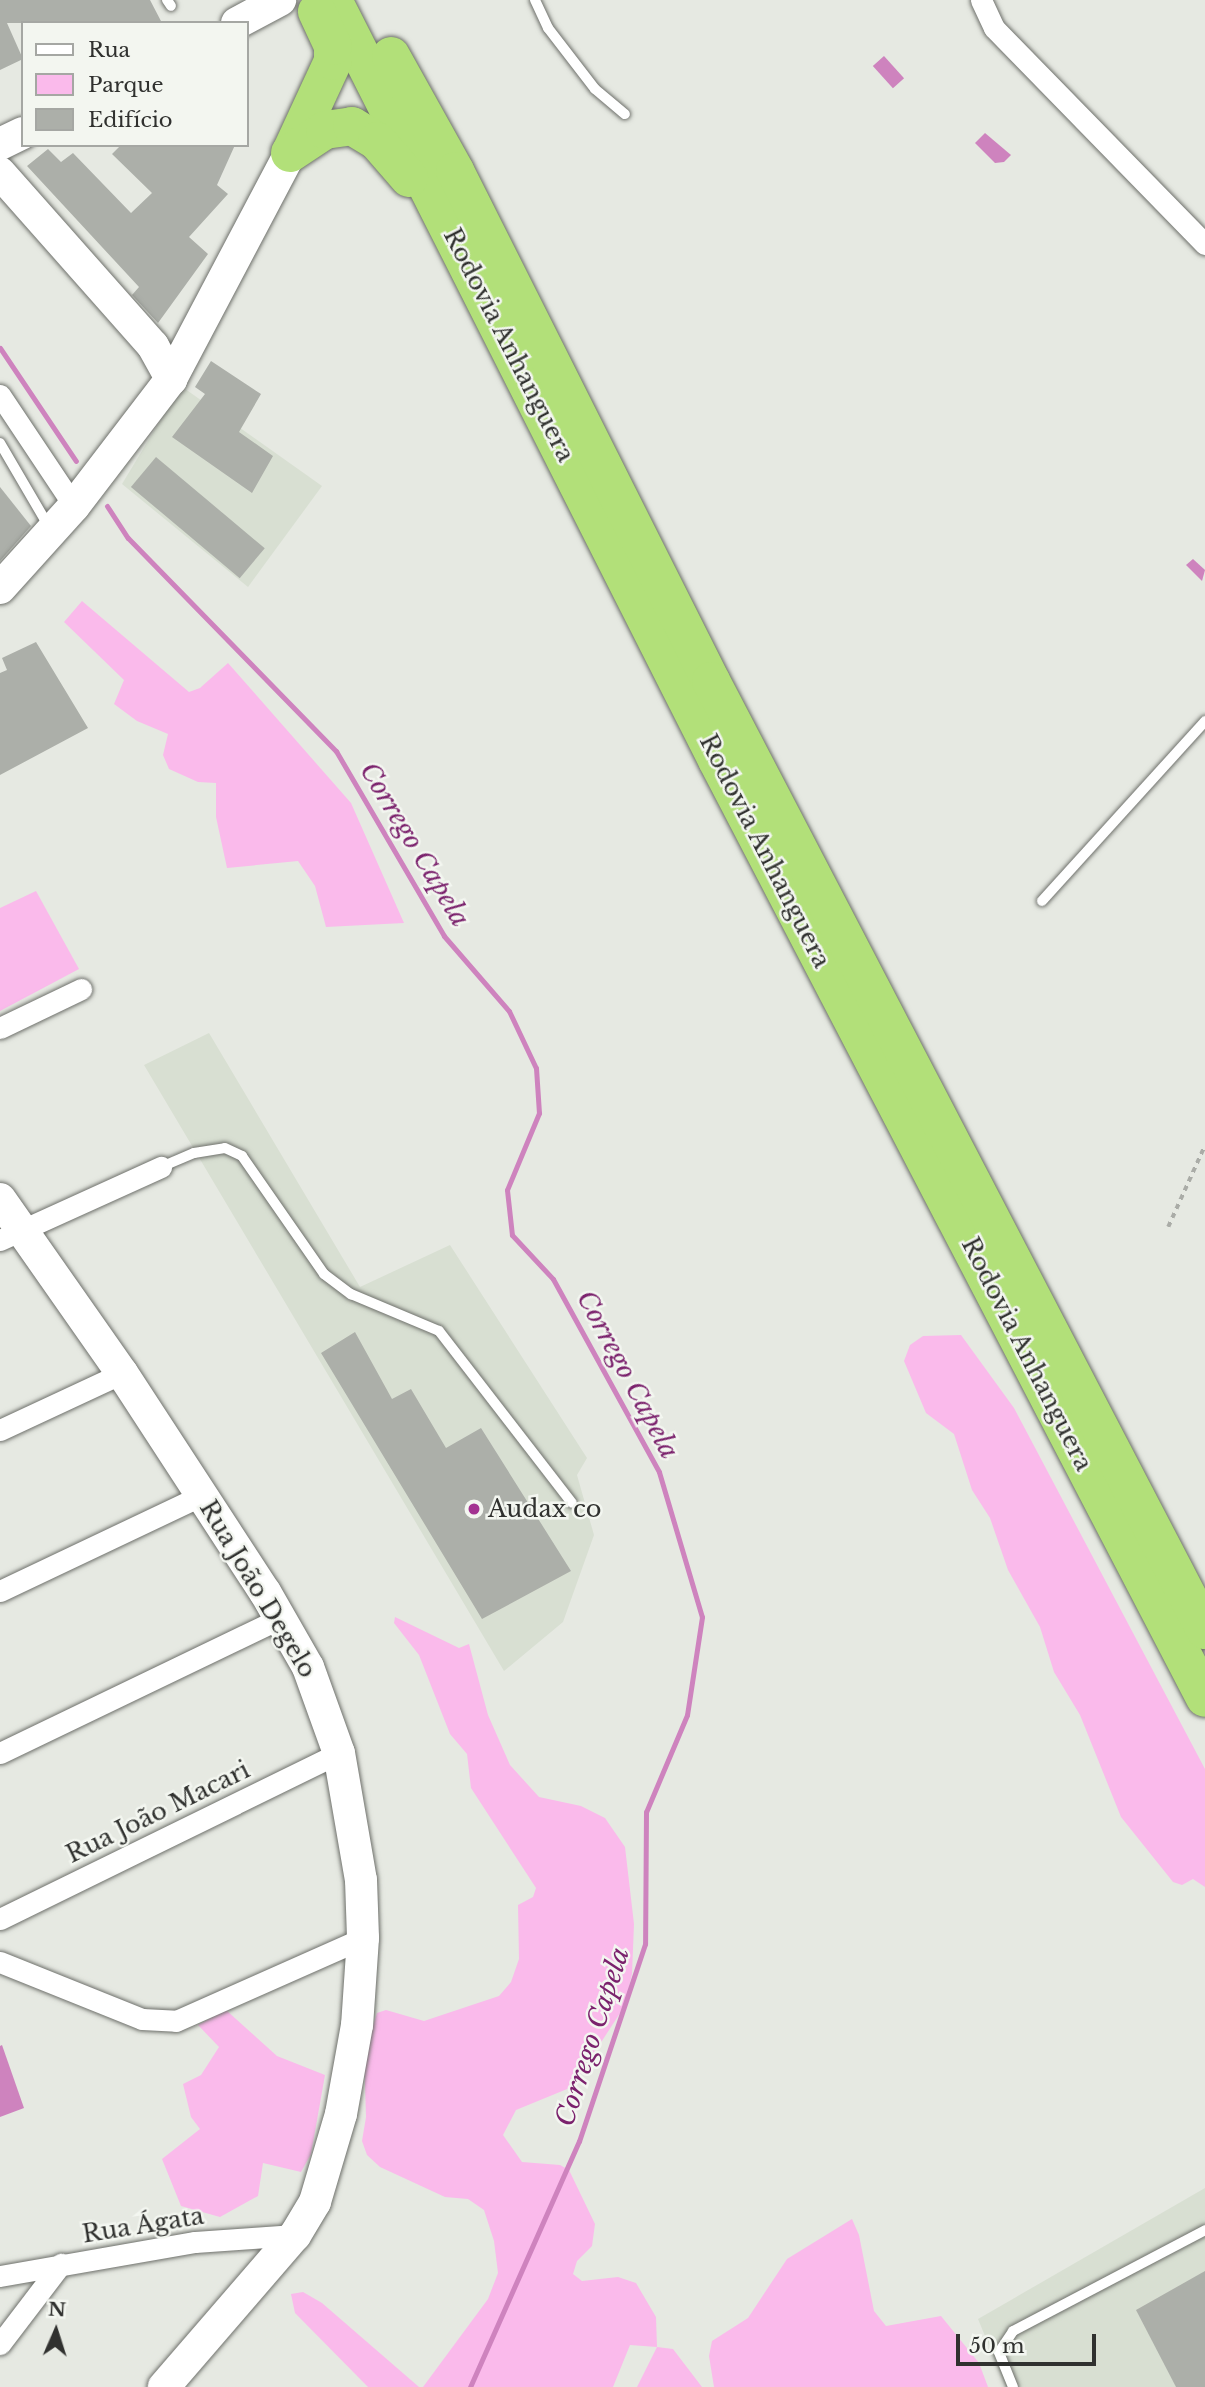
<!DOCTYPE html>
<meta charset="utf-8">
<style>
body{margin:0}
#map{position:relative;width:1205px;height:2387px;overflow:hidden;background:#e6e9e2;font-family:"Libre Baskerville",serif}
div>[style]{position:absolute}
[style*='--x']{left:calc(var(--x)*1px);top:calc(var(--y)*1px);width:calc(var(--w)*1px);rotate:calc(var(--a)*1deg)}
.built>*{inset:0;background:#d8dfd2}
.green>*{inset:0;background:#fabaeb}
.water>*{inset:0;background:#ce83be;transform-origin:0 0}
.stream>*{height:5px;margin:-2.5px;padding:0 2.5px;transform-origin:2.5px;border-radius:2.5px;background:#ce83be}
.building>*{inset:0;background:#acafa9;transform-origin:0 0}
.path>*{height:3.5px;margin-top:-1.75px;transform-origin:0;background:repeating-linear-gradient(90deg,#aaaca7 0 5px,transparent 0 10px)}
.roads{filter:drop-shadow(0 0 2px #6e706b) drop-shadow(0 0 2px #6e706b)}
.lane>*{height:10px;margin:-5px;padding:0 5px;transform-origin:5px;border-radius:5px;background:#fff}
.street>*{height:21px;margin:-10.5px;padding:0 10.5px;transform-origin:10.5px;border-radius:10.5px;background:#fff}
.secondary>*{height:32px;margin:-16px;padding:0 16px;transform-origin:16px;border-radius:16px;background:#fff}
.highway>*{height:38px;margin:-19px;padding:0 19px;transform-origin:19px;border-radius:19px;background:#b2e079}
.dots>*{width:19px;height:19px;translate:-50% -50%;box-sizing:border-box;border:4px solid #f3f6f0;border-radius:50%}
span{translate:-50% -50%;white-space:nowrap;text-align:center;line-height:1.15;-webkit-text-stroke:5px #f3f6f0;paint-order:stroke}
.street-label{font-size:24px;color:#30312f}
.poi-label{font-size:24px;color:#30312f}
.left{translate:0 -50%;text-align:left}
.water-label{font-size:26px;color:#7b226d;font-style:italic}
.legend{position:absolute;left:21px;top:21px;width:228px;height:126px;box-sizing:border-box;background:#f3f6f0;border:2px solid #a5a7a3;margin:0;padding:9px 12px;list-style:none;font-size:21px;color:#30312f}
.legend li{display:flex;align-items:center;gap:14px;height:35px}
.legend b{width:35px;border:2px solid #a5a7a3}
.north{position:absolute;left:21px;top:2296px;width:70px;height:70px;-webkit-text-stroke:5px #f3f6f0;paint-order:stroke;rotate:3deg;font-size:19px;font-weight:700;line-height:28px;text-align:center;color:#30312f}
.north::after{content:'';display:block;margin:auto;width:24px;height:32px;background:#30312f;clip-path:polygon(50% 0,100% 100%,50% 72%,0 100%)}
.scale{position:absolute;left:956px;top:2334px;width:140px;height:32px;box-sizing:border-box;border:4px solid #30312f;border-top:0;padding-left:9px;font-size:21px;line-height:24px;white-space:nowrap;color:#30312f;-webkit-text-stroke:5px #f3f6f0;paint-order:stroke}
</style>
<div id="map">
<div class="built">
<i style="clip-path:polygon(181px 386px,322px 486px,248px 587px,122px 484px)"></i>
<i style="clip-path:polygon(209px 1033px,360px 1287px,450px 1245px,587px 1458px,577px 1475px,594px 1535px,563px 1622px,504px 1671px,144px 1065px)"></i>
<i style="clip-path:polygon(1205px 2188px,1205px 2387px,1006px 2387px,978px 2319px)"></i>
</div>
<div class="green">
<i style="clip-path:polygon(82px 601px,189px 692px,200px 688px,228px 663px,351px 803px,404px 923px,326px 927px,315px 886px,298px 861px,227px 868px,216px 817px,216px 783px,198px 782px,169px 769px,163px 755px,168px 734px,137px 721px,114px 704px,124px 680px,64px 622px)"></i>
<i style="clip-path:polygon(36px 891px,79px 969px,0 1011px,0 908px)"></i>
<i style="clip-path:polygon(961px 1335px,1014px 1408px,1205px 1769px,1205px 1887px,1193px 1879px,1182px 1885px,1173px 1882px,1121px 1817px,1080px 1715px,1054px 1672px,1040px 1627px,1008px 1570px,990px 1518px,972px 1490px,954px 1434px,926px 1413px,904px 1361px,910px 1345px,923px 1336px)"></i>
<i style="clip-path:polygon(395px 1617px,459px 1648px,469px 1644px,488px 1715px,510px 1765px,539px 1797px,581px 1806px,605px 1818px,625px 1847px,634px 1924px,632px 1974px,624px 2007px,572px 2087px,516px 2110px,503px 2135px,522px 2162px,560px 2165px,569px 2170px,595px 2224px,592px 2246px,577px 2261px,573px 2274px,582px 2281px,618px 2277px,636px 2283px,656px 2317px,657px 2347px,673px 2349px,702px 2387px,637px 2387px,657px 2347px,630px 2345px,613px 2387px,423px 2387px,488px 2299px,498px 2273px,494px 2241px,484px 2210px,468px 2199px,445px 2197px,380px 2167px,367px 2155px,362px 2141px,366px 2117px,364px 2053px,377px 2013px,386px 2010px,424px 2021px,499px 1996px,511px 1982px,519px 1959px,518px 1905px,533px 1897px,536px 1888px,471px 1788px,467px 1754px,450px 1734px,419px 1655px,394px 1623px)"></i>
<i style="clip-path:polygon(226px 2010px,277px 2056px,325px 2075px,311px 2154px,301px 2172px,263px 2163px,258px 2196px,220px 2217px,181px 2206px,162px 2159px,200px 2129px,191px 2117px,183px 2084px,201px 2075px,219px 2047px,198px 2025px)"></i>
<i style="clip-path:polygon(852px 2219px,859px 2235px,874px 2311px,886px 2326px,941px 2316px,979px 2363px,988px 2387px,714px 2387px,709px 2356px,712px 2341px,748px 2318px,787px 2259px)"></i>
<i style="clip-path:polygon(303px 2292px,322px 2303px,419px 2387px,368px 2387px,295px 2313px,291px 2294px)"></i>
</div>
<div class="water">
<i style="left:884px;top:56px;width:30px;height:15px;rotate:48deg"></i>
<i style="clip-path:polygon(985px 133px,1011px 155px,1004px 162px,995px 163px,975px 143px)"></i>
<i style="clip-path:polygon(1193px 559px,1205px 570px,1202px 581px,1186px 565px)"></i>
<i style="clip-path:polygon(2px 2045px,24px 2108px,0 2117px,0 2046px)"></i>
</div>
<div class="stream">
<i style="--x:0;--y:348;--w:136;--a:56.1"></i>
<i style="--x:107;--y:506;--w:38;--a:57"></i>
<i style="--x:128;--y:538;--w:298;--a:45.7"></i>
<i style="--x:336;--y:751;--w:214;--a:59.7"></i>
<i style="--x:444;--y:936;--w:99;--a:49.1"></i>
<i style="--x:509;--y:1011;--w:63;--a:64.7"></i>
<i style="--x:536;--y:1068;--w:45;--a:86.2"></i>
<i style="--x:539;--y:1113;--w:83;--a:112.6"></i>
<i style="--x:507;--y:1190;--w:45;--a:83.7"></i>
<i style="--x:512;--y:1235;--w:60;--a:47"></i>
<i style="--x:553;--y:1279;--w:220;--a:61.2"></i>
<i style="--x:659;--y:1472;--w:151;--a:73.5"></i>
<i style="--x:702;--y:1617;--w:99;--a:98.7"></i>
<i style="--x:687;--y:1715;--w:105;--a:112.9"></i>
<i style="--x:646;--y:1812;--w:132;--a:90.4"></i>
<i style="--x:645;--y:1944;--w:208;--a:108.5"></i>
<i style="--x:579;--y:2141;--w:269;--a:113.9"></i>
</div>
<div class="building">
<i style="clip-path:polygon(0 0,150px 0,162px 23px,7px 23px,23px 59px,0 70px)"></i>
<i style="clip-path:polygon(121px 145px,235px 145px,217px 185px,228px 194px,189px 237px,208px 254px,158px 323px,132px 295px,139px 287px,27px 166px,48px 149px,61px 162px,73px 153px,131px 213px,152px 193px,112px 154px)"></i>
<i style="clip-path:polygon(211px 361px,261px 394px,239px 432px,273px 456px,252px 493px,172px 437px,205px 394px,195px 387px)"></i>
<i style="left:156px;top:457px;width:142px;height:39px;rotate:40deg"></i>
<i style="clip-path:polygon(0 487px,31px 526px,0 561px)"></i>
<i style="clip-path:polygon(36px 642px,88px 728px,0 775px,0 673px,7px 670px,2px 658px)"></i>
<i style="clip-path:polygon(355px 1332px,392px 1399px,411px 1389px,446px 1448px,481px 1428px,571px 1571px,482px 1619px,321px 1353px)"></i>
<i style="clip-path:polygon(1205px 2271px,1205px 2387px,1176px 2387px,1136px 2310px)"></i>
</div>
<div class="path">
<i style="--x:1168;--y:1227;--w:90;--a:-65.7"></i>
</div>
<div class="roads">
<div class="lane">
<i style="--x:167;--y:0;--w:7;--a:56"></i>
<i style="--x:535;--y:0;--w:31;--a:65"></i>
<i style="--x:548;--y:28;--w:77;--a:52.4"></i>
<i style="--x:595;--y:89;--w:39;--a:40"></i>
<i style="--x:0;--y:443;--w:97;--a:59.7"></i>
<i style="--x:1042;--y:901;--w:243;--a:-47.8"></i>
<i style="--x:161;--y:1167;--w:36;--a:-23"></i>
<i style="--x:194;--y:1153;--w:31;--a:-9"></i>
<i style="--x:225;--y:1148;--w:19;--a:25"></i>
<i style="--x:242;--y:1156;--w:144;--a:55.2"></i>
<i style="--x:324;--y:1274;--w:34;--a:37"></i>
<i style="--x:351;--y:1294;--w:95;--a:22.8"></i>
<i style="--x:439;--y:1331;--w:217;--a:52.3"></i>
<i style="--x:1013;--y:2387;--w:38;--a:-112"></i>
<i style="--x:999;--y:2352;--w:25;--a:-56"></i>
<i style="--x:1013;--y:2331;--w:217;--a:-27.7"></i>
</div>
<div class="street">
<i style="--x:981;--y:0;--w:31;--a:65"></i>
<i style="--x:994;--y:28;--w:302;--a:45.7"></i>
<i style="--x:0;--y:395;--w:133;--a:56.3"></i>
<i style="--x:0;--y:1028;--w:90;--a:-25.7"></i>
<i style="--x:0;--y:1240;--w:177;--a:-24.4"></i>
<i style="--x:0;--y:1430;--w:135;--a:-25"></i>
<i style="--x:0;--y:1591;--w:224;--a:-25.4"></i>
<i style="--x:0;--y:1753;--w:312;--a:-25.7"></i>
<i style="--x:0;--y:1919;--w:377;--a:-26.1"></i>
<i style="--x:0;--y:1962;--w:153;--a:21.9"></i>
<i style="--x:142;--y:2019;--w:34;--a:3"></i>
<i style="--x:176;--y:2021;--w:205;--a:-23.9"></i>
<i style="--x:0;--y:2276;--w:198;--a:-9.9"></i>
<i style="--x:195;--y:2242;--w:100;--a:-4"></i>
<i style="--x:0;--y:2344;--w:101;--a:-52.7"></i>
</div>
<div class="secondary">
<i style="--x:237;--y:23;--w:49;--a:-28.1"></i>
<i style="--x:0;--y:144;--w:25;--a:-26"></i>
<i style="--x:0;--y:173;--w:231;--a:48.5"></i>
<i style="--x:153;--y:346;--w:38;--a:61"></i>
<i style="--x:0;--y:588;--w:110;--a:-47.9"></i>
<i style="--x:74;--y:506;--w:160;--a:-52.6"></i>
<i style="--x:171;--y:379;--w:255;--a:-62.2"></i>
<i style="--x:0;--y:1199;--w:213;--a:55"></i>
<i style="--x:122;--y:1373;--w:262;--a:56.9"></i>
<i style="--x:265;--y:1592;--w:86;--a:60.2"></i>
<i style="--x:308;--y:1667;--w:91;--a:70.2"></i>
<i style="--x:339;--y:1753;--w:129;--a:80.2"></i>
<i style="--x:361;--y:1880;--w:58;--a:88"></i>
<i style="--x:363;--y:1938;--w:87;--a:93.9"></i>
<i style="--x:357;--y:2025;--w:90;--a:100.2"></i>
<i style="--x:341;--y:2114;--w:92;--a:106.5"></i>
<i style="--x:315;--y:2202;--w:39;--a:121"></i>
<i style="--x:295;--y:2235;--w:201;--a:130.8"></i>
</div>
<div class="highway">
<i style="--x:333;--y:0;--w:852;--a:63.19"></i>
<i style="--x:717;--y:760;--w:1057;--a:62.51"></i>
<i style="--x:391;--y:56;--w:132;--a:60.9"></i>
<i style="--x:455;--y:171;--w:571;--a:63.35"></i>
<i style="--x:711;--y:681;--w:1070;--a:62.5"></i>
<i style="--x:291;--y:152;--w:100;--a:-65.2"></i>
<i style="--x:333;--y:61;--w:15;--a:-90"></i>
<i style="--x:333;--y:46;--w:38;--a:-115"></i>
<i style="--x:290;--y:153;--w:42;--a:-33.3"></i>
<i style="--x:325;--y:130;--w:27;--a:-8"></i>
<i style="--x:352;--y:126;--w:29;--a:31"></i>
<i style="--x:377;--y:141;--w:49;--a:49.1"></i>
</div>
</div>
<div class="dots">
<i style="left:474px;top:1509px;background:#a33391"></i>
</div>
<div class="street-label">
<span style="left:509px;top:345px;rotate:63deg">Rodovia Anhanguera</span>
<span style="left:765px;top:851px;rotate:63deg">Rodovia Anhanguera</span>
<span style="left:1027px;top:1354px;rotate:63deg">Rodovia Anhanguera</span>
<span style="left:258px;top:1589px;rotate:59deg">Rua João Degelo</span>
<span style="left:158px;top:1812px;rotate:-26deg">Rua João Macari</span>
<span style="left:143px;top:2225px;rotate:-9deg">Rua Ágata</span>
</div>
<div class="poi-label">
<span class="left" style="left:488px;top:1509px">Audax co</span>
</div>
<div class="water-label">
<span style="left:414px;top:845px;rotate:59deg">Corrego Capela</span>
<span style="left:627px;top:1375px;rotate:62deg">Corrego Capela</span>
<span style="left:593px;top:2037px;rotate:-72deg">Corrego Capela</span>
</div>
<ul class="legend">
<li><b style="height:9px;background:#fff"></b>Rua</li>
<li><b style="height:19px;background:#fabaeb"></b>Parque</li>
<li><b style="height:19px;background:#acafa9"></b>Edifício</li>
</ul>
<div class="north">N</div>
<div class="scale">50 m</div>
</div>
